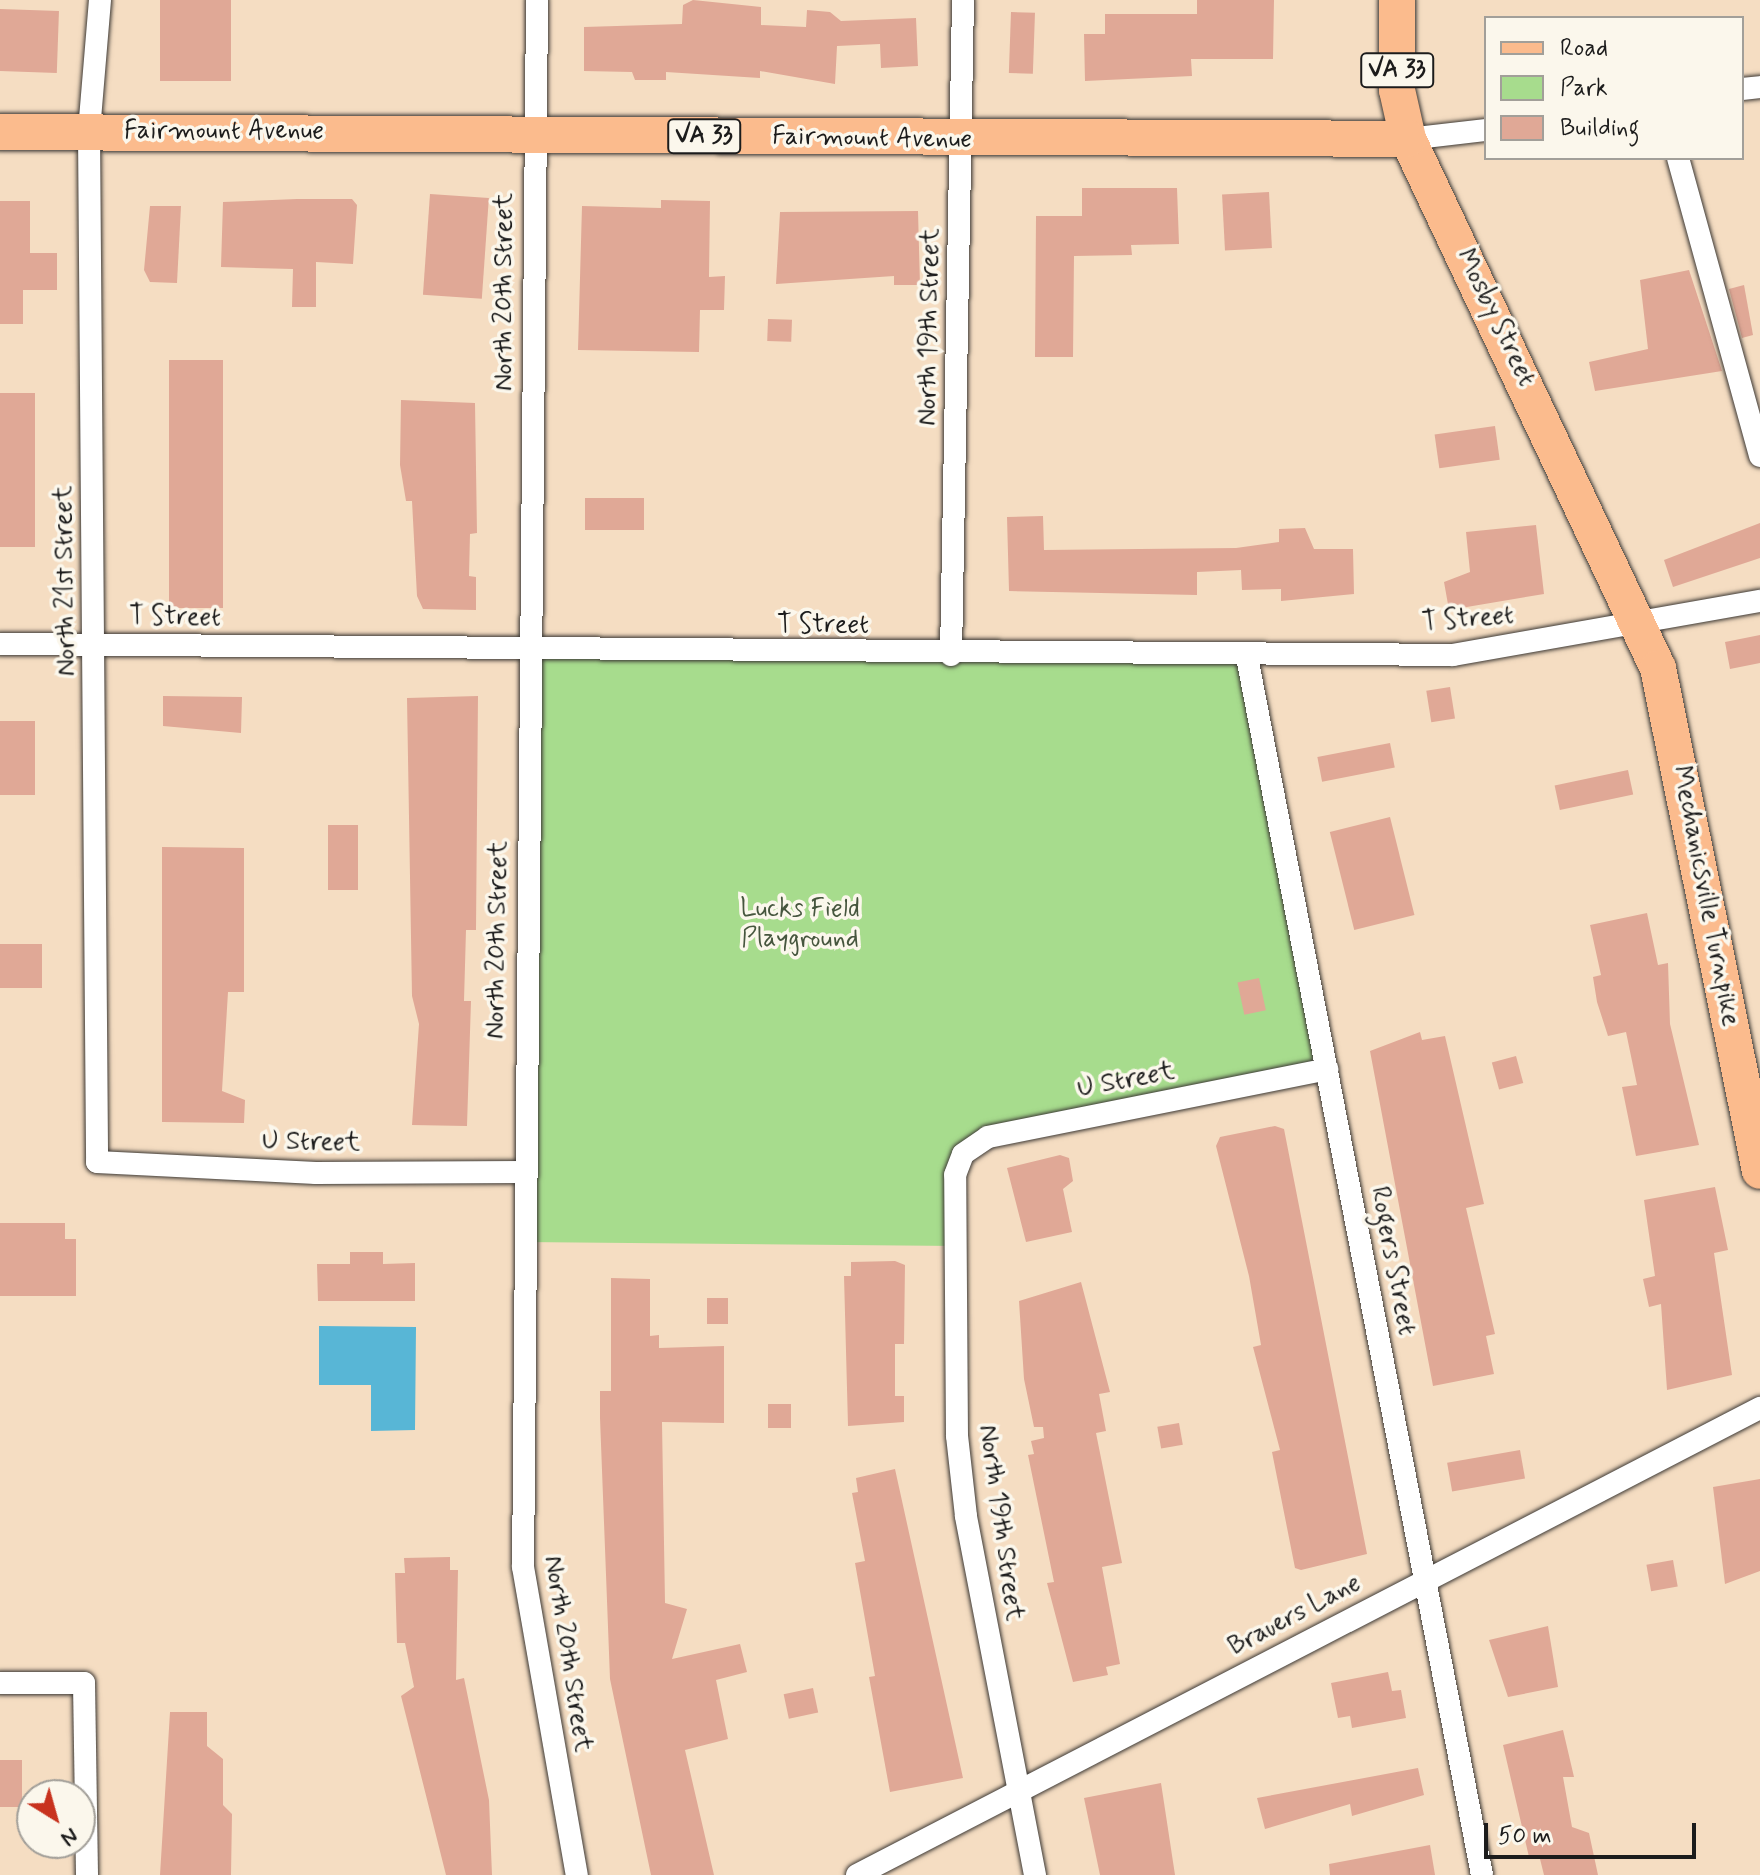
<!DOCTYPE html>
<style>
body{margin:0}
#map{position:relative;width:1760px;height:1875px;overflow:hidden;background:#f5ddc2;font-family:Mynerve,sans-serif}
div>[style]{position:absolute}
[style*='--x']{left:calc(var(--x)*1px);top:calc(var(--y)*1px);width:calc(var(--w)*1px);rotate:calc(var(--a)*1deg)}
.green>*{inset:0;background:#a7dc8d}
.water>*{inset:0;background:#58b6d6}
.building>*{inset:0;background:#e0a896;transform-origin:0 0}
.roads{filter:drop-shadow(0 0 2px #3d3935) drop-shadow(0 0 2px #3d3935)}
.minor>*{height:22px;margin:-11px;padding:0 11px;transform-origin:11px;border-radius:11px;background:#fff}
.primary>*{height:36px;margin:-18px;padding:0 18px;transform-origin:18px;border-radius:18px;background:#fbbb8d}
span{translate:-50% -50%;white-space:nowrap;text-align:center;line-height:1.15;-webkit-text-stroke:7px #fbf7ec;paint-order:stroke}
.shield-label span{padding:2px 6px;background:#fbf7ec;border:2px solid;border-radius:6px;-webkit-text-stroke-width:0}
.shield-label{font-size:24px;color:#1c1c1c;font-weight:700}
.street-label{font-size:26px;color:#1c1c1c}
.park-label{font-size:26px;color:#46563e}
.legend{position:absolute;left:1484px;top:16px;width:260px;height:144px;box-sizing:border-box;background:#fbf7ec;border:2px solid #a29f99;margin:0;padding:10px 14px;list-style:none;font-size:24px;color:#1c1c1c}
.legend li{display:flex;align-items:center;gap:16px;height:40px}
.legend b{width:40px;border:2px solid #a29f99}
.north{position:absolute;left:16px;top:1779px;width:80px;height:80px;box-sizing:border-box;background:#fbf7ec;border:2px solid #a29f99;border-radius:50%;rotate:143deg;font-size:22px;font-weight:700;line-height:32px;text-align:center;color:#1c1c1c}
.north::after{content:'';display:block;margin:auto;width:28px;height:36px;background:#c8321e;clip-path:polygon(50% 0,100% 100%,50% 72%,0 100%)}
.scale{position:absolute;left:1484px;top:1823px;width:212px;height:36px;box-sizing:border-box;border:4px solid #1c1c1c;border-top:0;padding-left:10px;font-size:24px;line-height:28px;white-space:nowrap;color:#1c1c1c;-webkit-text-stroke:6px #fbf7ec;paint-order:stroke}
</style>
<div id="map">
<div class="green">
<i style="clip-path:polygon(529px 650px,1248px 655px,1326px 1067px,967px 1143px,958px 1246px,523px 1242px)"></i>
</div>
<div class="water">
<i style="clip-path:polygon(319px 1326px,416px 1327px,415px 1430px,371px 1431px,371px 1385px,319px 1385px)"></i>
</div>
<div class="building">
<i style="left:160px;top:0;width:71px;height:81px"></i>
<i style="clip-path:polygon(693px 0,761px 7px,761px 25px,806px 27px,807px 10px,830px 12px,841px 21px,916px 18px,918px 66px,881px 68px,880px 44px,837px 46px,835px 84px,760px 71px,760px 78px,666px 72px,666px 80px,635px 80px,632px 72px,584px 71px,584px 27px,682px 24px,683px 5px)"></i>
<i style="clip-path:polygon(1197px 0,1274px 0,1273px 59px,1191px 59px,1192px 76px,1085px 81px,1084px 34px,1105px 34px,1105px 14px,1197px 14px)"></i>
<i style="left:0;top:9px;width:59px;height:62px;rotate:2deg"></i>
<i style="left:1011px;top:12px;width:24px;height:61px;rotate:2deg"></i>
<i style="clip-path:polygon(1082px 188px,1177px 188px,1179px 244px,1131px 245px,1132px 255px,1074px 256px,1073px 357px,1035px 357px,1036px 216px,1082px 216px)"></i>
<i style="left:1269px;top:192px;width:56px;height:47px;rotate:87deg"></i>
<i style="left:430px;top:194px;width:59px;height:101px;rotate:4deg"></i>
<i style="clip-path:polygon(297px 199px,352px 199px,357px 205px,353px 264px,316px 262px,316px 307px,292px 307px,293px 269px,221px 267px,223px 202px)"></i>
<i style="clip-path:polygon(661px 200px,710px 201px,709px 277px,725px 276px,724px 310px,700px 310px,699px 352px,578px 350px,582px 206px,661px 208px)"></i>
<i style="clip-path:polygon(0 201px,30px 201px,30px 253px,57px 253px,57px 290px,23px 290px,23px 324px,0 324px)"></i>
<i style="clip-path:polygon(150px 206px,181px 206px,177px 283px,150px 282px,144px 270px)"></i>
<i style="clip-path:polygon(918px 211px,920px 285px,894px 285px,894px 276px,776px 284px,780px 212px)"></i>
<i style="clip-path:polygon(1689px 270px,1722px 371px,1595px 391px,1589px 362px,1648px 349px,1640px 280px)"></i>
<i style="clip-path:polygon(1744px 285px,1753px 335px,1742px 338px,1729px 289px)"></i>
<i style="left:768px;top:319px;width:24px;height:22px;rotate:2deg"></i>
<i style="left:169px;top:360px;width:54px;height:248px"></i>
<i style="left:0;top:393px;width:35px;height:154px"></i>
<i style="clip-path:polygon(401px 400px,475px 403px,477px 533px,470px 534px,469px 576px,476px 577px,476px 610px,423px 609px,417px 596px,412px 501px,406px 501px,400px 465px)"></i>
<i style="left:1495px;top:426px;width:34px;height:61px;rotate:82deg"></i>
<i style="left:585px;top:498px;width:59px;height:32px"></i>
<i style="clip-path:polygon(1043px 516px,1044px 550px,1236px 548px,1279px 542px,1279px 529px,1305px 528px,1314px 549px,1353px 549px,1354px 594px,1281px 601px,1281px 589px,1242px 590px,1241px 570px,1197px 572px,1197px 595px,1009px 591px,1007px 517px)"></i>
<i style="clip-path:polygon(1760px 523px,1760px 558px,1673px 587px,1664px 560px)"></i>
<i style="clip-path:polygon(1536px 525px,1544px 594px,1449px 610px,1444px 582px,1470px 572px,1466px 532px)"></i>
<i style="clip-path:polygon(1760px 635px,1760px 663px,1730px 669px,1725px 642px)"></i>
<i style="left:1450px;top:687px;width:32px;height:24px;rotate:81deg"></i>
<i style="clip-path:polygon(163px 696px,242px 697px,241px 733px,163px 726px)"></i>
<i style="clip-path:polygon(478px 696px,476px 930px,466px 930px,464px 1001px,471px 1001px,467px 1126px,412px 1125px,419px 1024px,412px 996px,407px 698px)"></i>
<i style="left:0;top:721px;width:35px;height:74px"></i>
<i style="left:1390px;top:743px;width:25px;height:74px;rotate:79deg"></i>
<i style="left:1628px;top:770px;width:25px;height:75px;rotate:78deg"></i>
<i style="left:1390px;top:817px;width:101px;height:62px;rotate:76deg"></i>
<i style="left:328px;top:825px;width:30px;height:65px"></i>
<i style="clip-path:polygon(162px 847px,244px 848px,244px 992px,228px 992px,222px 1091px,245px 1100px,244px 1123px,162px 1122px)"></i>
<i style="clip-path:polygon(1647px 913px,1658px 965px,1668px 963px,1670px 1024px,1699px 1145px,1636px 1156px,1622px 1087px,1637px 1085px,1626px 1032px,1608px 1036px,1597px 1002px,1593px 977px,1601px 975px,1590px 925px)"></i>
<i style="left:0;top:944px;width:42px;height:44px"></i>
<i style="left:1259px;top:978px;width:33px;height:22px;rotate:78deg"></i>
<i style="clip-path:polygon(1420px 1032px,1422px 1040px,1445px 1036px,1484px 1204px,1466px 1208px,1495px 1334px,1486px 1336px,1494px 1374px,1433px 1386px,1370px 1051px)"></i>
<i style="left:1516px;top:1056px;width:28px;height:25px;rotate:75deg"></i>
<i style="clip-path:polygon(1275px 1126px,1284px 1129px,1367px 1554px,1301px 1570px,1295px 1568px,1272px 1452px,1280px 1450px,1253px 1347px,1261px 1345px,1249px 1276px,1216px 1146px,1220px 1137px)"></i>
<i style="clip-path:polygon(1060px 1155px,1069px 1158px,1073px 1181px,1063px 1189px,1072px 1232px,1026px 1242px,1007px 1168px)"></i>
<i style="clip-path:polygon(1715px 1187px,1728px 1250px,1714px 1253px,1732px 1375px,1667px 1390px,1661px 1304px,1649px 1307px,1643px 1279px,1655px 1276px,1644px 1200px)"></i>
<i style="clip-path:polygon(0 1223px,65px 1223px,65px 1239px,76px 1239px,76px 1296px,0 1296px)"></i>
<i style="clip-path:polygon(350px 1252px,383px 1252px,383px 1264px,415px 1263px,415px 1301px,318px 1301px,317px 1264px,350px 1264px)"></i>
<i style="clip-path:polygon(895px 1261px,905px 1265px,904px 1344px,895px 1344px,895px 1396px,904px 1396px,904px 1422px,848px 1426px,844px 1276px,851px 1276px,851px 1262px)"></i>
<i style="clip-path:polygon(611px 1278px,650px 1279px,650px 1336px,659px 1335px,659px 1348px,724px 1346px,724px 1423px,662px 1422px,665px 1603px,687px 1609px,672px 1659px,740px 1644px,747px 1672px,716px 1680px,728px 1739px,685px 1750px,714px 1875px,651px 1875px,610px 1679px,600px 1418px,600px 1391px,611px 1391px)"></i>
<i style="clip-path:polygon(1081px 1282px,1110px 1392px,1099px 1394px,1106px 1431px,1096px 1433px,1122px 1563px,1102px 1567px,1120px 1664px,1106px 1667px,1108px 1675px,1073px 1682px,1047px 1583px,1054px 1582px,1028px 1455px,1034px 1454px,1031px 1441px,1044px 1438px,1043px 1427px,1034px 1427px,1024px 1379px,1019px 1301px)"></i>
<i style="left:707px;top:1298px;width:21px;height:26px"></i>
<i style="left:768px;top:1404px;width:23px;height:24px"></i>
<i style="left:1179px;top:1423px;width:22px;height:22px;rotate:80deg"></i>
<i style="left:1520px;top:1450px;width:29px;height:74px;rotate:80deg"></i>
<i style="clip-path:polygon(895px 1469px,963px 1778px,890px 1792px,869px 1677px,875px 1676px,855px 1563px,865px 1561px,852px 1493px,858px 1492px,856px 1478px)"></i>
<i style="clip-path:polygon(1760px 1479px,1760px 1571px,1725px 1584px,1713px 1487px)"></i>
<i style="clip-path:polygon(450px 1557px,450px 1570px,458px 1570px,456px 1680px,464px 1678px,489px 1800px,492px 1875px,446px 1875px,401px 1696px,414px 1687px,405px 1643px,397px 1643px,395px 1573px,405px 1573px,404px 1558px)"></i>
<i style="left:1673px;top:1560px;width:27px;height:27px;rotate:80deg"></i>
<i style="clip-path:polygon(1548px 1626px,1558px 1687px,1508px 1697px,1489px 1640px)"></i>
<i style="clip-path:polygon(1388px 1672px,1392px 1691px,1401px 1690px,1406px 1718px,1352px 1728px,1350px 1716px,1338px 1718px,1331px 1683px)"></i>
<i style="left:813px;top:1688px;width:25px;height:30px;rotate:78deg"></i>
<i style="clip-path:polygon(170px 1712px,207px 1712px,207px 1746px,223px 1759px,223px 1805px,232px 1814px,231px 1875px,160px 1875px)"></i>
<i style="clip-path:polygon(1563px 1730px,1574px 1777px,1563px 1777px,1572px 1827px,1589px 1833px,1598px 1875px,1544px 1875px,1539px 1855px,1529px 1857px,1503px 1745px)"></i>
<i style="left:0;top:1760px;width:22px;height:47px"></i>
<i style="clip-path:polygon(1418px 1768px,1424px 1795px,1352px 1816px,1350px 1804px,1265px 1829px,1257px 1798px)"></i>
<i style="clip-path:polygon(1161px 1783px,1175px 1875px,1100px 1875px,1084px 1798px)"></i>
<i style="clip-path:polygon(1430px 1845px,1435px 1875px,1330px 1875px,1329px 1864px)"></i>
</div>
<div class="roads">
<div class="minor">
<i style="--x:100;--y:0;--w:132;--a:94.8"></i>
<i style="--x:89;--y:132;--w:1030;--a:89.55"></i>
<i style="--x:97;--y:1162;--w:219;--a:2.9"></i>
<i style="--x:316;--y:1173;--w:207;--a:-0.3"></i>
<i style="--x:537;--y:0;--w:1567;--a:90.51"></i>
<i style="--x:523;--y:1567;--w:313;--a:80.1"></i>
<i style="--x:1742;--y:89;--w:18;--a:-6"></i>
<i style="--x:1408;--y:139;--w:79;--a:-6.6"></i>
<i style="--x:1678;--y:158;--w:309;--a:74.6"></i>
<i style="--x:0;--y:644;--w:1453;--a:0.43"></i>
<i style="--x:1453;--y:655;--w:312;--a:-10"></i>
<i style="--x:951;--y:655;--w:655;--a:-88.95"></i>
<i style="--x:1247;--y:657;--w:1240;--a:79.08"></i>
<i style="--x:0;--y:1683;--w:84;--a:0"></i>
<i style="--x:84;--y:1683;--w:192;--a:89.1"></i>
<i style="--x:857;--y:1875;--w:1017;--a:-27.35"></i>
<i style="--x:1035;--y:1875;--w:366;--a:-100.9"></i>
<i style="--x:966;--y:1516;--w:81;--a:-96.4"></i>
<i style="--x:957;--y:1436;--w:261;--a:-90.4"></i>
<i style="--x:955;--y:1175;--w:22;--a:-69"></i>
<i style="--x:963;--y:1154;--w:30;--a:-34"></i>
<i style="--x:988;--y:1137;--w:346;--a:-11.3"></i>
</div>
<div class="primary">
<i style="--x:1397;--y:0;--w:90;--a:90"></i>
<i style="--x:1397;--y:90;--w:50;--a:77.3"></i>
<i style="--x:1408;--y:139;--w:585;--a:64.71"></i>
<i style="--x:1658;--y:668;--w:513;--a:78.54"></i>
<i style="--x:0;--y:132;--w:1408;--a:0.28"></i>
</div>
</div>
<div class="shield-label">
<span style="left:1397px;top:70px">VA 33</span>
<span style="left:704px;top:136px">VA 33</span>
</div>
<div class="street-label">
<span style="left:224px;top:132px">Fairmount Avenue</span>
<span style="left:872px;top:139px;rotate:1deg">Fairmount Avenue</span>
<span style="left:505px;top:292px;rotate:-90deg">North 20th Street</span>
<span style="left:1495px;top:318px;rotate:64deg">Mosby Street</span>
<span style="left:930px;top:327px;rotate:-89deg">North 19th Street</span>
<span style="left:66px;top:581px;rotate:-91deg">North 21st Street</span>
<span style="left:175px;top:618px;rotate:1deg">T Street</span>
<span style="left:1468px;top:620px;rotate:-5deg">T Street</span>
<span style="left:823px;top:626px">T Street</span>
<span style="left:1705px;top:896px;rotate:79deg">Mechanicsville Turnpike</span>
<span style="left:498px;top:940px;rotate:-89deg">North 20th Street</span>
<span style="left:1126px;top:1081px;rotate:-11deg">U Street</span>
<span style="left:311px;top:1143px;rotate:1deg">U Street</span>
<span style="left:1392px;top:1261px;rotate:79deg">Rogers Street</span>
<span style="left:1000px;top:1523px;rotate:82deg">North 19th Street</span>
<span style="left:1295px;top:1616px;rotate:-28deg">Brauers Lane</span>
<span style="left:567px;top:1654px;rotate:81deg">North 20th Street</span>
</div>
<div class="park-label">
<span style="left:800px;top:925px">Lucks Field<br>Playground</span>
</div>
<ul class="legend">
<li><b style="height:10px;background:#fbbb8d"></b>Road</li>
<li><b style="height:22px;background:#a7dc8d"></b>Park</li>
<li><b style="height:22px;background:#e0a896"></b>Building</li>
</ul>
<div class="north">N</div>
<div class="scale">50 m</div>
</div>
